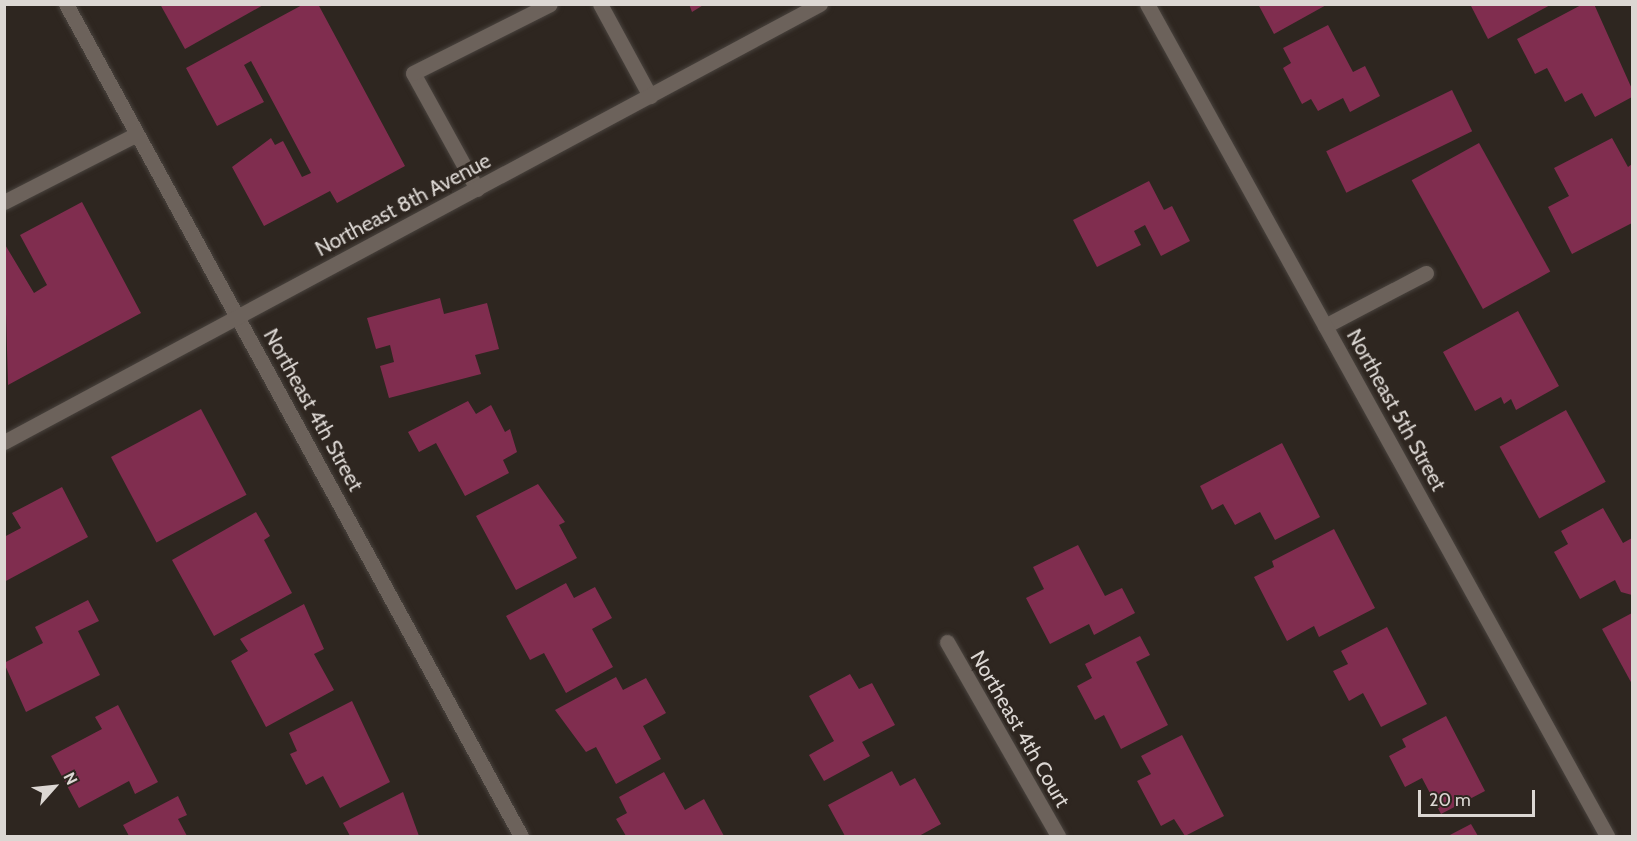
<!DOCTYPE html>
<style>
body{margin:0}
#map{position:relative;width:1637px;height:841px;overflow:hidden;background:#2e2620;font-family:Cabin,sans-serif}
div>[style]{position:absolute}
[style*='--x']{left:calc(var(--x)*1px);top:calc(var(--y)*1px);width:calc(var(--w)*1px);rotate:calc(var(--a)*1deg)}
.building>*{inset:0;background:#802d4f;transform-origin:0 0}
.roads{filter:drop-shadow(0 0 2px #49433e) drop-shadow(0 0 2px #49433e)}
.lane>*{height:15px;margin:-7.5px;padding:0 7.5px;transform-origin:7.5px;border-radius:7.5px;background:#6c625b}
.street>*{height:15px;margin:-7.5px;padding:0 7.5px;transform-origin:7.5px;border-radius:7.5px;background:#6c625b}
.secondary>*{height:15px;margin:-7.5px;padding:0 7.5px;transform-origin:7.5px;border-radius:7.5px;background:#6c625b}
span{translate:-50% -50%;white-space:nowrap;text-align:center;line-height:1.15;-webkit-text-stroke:6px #2e2620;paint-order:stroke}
.street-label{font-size:21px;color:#dcd7d3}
.frame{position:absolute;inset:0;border:6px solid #dcd7d3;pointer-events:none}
.north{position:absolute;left:24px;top:757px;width:60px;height:60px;-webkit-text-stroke:4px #2e2620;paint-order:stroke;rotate:63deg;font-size:16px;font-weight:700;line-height:24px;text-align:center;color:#dcd7d3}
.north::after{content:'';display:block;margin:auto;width:21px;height:27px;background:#dcd7d3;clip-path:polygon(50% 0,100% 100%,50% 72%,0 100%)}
.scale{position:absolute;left:1418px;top:790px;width:117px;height:27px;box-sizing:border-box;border:3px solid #dcd7d3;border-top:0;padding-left:8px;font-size:18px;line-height:21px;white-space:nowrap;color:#dcd7d3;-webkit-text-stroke:4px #2e2620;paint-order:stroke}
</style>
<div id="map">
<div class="building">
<i style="clip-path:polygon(160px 4px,265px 4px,185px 49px)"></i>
<i style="clip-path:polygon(304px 4px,318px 4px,405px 166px,337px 203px,330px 191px,264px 226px,232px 167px,271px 138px,275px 145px,283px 141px,302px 177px,311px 173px,251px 61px,244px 65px,264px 102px,217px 126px,186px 68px)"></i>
<i style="clip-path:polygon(689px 4px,705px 4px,692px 12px)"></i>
<i style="clip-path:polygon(1258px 4px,1328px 4px,1274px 34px)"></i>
<i style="clip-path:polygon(1470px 4px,1552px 4px,1488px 39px)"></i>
<i style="clip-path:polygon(1583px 4px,1594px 4px,1632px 89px,1632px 97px,1595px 117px,1582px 93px,1565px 102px,1547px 68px,1535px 74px,1517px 39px)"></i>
<i style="clip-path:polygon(1328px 25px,1353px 72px,1365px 66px,1380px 96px,1350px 112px,1343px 98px,1318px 111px,1311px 99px,1302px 104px,1283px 68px,1291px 63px,1283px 48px)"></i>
<i style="left:1452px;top:90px;width:46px;height:140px;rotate:64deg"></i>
<i style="clip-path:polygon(1612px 138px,1628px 167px,1632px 164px,1632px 223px,1572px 254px,1548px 207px,1569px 196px,1554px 168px)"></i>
<i style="left:1479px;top:143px;width:147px;height:77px;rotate:61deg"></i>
<i style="clip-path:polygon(1149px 181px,1164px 210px,1172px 206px,1190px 241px,1161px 256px,1145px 225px,1134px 231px,1141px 245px,1097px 267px,1073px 220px)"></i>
<i style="clip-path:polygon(82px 202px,141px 313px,8px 385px,4px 243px,34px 293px,47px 285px,20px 235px)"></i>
<i style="clip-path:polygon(440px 298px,444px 314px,487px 303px,499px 349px,475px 355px,481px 374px,389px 398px,380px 366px,394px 362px,390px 345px,376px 349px,367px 318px)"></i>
<i style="clip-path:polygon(1518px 311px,1559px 386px,1516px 410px,1511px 399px,1504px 404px,1501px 397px,1475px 411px,1443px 352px)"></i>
<i style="clip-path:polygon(468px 401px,476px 414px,491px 405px,505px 432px,510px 429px,517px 452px,503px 460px,509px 473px,465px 496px,436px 443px,419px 452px,408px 432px)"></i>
<i style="left:201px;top:409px;width:97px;height:102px;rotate:62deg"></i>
<i style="left:1566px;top:410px;width:82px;height:76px;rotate:61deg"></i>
<i style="clip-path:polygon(1282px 443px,1320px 517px,1275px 540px,1260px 512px,1235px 525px,1223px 504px,1212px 510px,1200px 486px)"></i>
<i style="clip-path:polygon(538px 484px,565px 522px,559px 525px,577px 558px,516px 590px,476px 516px)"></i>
<i style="clip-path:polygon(62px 487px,88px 537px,4px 582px,4px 537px,21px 528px,12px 513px)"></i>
<i style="clip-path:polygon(1603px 508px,1623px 543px,1632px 538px,1632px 595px,1621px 592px,1615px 580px,1580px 599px,1554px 552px,1568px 544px,1561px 531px)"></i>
<i style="clip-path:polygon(256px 512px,270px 536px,264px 540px,292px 593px,214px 636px,172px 560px)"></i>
<i style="clip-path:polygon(1334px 529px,1375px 608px,1319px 637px,1314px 626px,1287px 641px,1254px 577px,1274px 567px,1272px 561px)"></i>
<i style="clip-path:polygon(1078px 545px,1105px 596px,1122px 588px,1135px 613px,1094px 635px,1089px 624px,1050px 644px,1026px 598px,1044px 589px,1033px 567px)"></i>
<i style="clip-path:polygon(566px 583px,574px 598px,595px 587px,612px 618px,592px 629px,613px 667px,566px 693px,544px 653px,530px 660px,506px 616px)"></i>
<i style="clip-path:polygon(88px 600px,99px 621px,78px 631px,100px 675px,26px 712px,4px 663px,43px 643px,35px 627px)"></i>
<i style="clip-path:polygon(304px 604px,324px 649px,314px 654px,334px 690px,266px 727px,231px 661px,248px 651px,240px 639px)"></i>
<i style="clip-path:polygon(1632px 613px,1632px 684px,1602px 629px)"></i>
<i style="clip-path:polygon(1387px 627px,1427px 704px,1381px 727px,1363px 693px,1349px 701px,1333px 671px,1348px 664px,1341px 651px)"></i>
<i style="clip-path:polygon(1140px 636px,1150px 655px,1136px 662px,1168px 725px,1121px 749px,1104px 715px,1095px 720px,1077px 686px,1092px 678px,1085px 664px)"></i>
<i style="clip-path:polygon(850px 674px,859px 689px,872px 683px,895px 725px,862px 742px,870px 756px,824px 781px,809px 755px,834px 741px,809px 696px)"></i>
<i style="clip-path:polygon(616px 677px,623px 690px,646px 678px,666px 713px,643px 726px,661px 759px,616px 784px,596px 747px,586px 752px,555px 710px)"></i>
<i style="clip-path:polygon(352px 701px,390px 782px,340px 808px,323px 776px,306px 785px,290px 754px,297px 751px,289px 733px)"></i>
<i style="clip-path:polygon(118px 705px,158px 782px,135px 794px,129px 781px,79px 808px,51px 756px,102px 729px,95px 717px)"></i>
<i style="clip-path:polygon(1446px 716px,1485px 791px,1441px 814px,1422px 778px,1405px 787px,1389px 756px,1406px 747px,1402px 739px)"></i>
<i style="clip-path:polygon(1182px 735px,1224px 816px,1185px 836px,1174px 819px,1161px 826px,1137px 781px,1151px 774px,1141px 756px)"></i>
<i style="clip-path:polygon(892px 771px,900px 786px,915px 778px,941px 824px,919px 836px,845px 836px,828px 805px)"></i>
<i style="clip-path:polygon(664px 772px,685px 810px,704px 799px,724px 836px,626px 836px,616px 819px,627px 813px,619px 797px)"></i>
<i style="clip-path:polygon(403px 792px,419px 836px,350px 836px,343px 823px)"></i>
<i style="clip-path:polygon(178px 796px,187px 815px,178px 819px,187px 836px,129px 836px,123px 825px)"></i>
<i style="clip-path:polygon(1471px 824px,1478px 836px,1448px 836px)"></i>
</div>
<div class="roads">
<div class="lane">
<i style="--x:477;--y:189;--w:132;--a:-118.9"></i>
<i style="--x:413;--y:73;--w:153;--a:-26.7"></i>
<i style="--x:4;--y:202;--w:149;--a:-27.1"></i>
<i style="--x:1325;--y:326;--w:114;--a:-27.7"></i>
</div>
<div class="street">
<i style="--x:66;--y:4;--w:948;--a:61.33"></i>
<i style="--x:600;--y:4;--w:105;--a:61.5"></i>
<i style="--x:1147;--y:4;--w:951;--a:61.06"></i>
<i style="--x:947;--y:642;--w:224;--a:60.2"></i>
</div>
<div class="secondary">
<i style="--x:4;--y:442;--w:926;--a:-28.23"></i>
</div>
</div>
<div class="street-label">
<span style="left:403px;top:205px;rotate:-28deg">Northeast 8th Avenue</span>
<span style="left:313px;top:410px;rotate:61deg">Northeast 4th Street</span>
<span style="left:1396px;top:410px;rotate:61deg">Northeast 5th Street</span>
<span style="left:1020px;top:729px;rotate:60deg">Northeast 4th Court</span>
</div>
<div class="frame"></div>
<div class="north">N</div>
<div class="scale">20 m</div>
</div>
